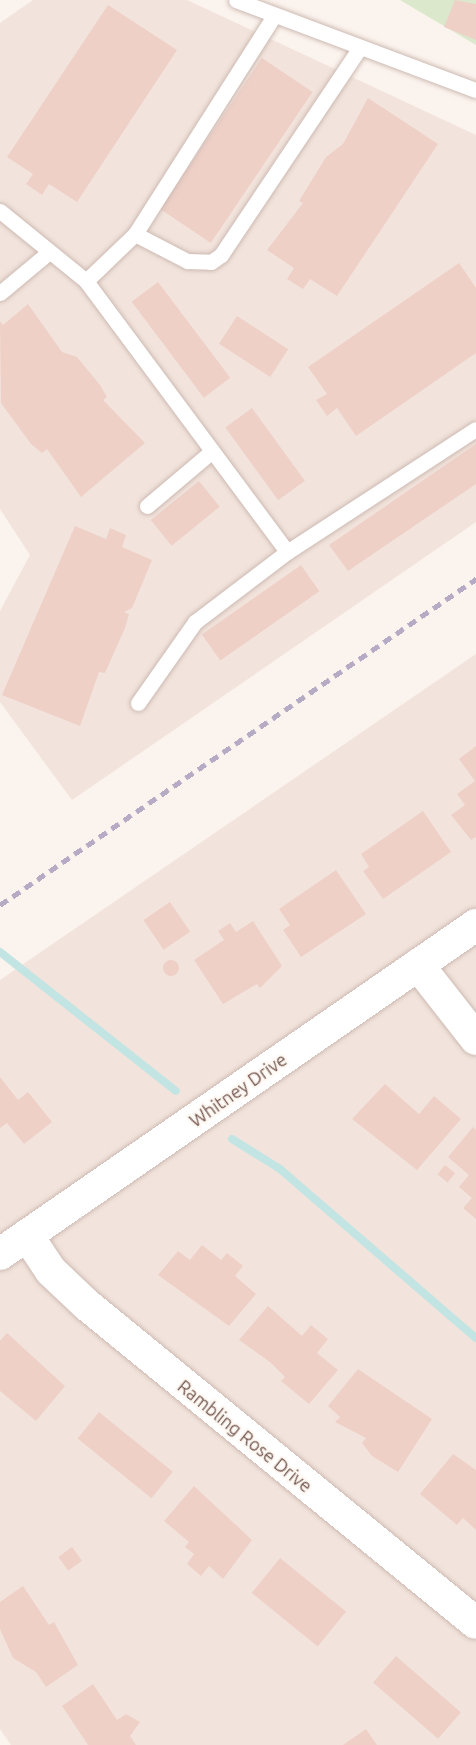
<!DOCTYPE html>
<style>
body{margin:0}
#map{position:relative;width:476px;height:1745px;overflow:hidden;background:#fbf3ed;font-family:Ubuntu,sans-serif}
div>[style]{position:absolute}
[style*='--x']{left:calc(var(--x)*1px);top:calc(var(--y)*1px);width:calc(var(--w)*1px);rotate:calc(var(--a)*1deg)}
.residential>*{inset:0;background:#f2e4dc}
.green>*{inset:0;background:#dce8cc}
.stream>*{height:8px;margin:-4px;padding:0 4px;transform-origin:4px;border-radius:4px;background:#c2e4e3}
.building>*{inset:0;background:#eed0c7;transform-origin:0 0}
.round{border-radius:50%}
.roads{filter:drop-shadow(0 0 2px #cdbab3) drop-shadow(0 0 2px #cdbab3)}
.lane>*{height:15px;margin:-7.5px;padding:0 7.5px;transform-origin:7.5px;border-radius:7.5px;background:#fff}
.street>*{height:32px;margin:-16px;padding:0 16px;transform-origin:16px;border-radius:16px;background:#fff}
.rail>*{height:4.5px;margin-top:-2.25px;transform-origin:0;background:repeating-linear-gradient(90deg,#b5abc5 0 9px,transparent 0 15px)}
span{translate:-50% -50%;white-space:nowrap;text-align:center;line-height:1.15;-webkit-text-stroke:4.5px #fef8f3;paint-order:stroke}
.street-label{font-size:18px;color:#755851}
</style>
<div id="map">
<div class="residential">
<i style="clip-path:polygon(33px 0,187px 0,476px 135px,476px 522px,72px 800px,0 702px,0 611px,30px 555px,0 509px,0 23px)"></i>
<i style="clip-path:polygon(476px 654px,476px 1745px,11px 1745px,0 1729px,0 980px)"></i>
</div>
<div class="green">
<i style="clip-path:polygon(400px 0,476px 0,476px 45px)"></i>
</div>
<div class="stream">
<i style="--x:0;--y:952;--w:224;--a:38.3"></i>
<i style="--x:232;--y:1139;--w:57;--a:32"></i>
<i style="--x:280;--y:1169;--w:259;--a:40.8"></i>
</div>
<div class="building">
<i style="clip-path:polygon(455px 0,476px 4px,476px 40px,444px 27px)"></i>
<i style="clip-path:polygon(108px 5px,177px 50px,77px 202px,49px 184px,42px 195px,26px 184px,33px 174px,7px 157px)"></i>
<i style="left:262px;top:58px;width:61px;height:182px;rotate:34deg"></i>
<i style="clip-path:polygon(368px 98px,438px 144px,337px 296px,310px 279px,303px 289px,287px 279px,294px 268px,267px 250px,303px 203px,299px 201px,326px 157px,343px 144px)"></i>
<i style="clip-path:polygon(459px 263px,476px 288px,476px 353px,356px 436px,337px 408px,327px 416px,316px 400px,327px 394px,308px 367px)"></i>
<i style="left:158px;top:282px;width:120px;height:33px;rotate:53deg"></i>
<i style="clip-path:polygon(28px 304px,62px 352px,77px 357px,100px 385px,107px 397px,103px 400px,145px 443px,81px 497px,47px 449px,42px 453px,31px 444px,1px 403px,0 321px,3px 325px)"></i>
<i style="left:237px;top:316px;width:61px;height:33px;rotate:33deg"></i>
<i style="left:252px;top:408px;width:90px;height:33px;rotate:54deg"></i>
<i style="clip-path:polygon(476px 444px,476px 484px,348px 571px,329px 545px)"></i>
<i style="left:199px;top:481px;width:33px;height:62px;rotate:51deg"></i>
<i style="clip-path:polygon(75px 526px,106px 539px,110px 528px,126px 535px,122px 547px,152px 560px,132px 608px,124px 612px,129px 614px,125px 628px,105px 673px,99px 672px,80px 726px,2px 695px)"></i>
<i style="left:301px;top:565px;width:32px;height:121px;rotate:55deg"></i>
<i style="clip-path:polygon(476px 746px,476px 837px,471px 840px,451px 815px,465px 805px,457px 794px,475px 781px,459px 759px)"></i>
<i style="clip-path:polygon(423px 811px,451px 852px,383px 899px,363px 871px,369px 867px,361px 854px)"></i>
<i style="clip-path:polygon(336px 870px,366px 914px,301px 957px,283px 930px,290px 925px,279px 909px)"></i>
<i style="left:170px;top:902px;width:36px;height:32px;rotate:56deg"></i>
<i style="clip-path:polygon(253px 921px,282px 966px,260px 988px,257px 984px,223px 1004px,194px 960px,224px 940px,218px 931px,230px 923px,236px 932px)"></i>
<i class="round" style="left:163px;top:960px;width:16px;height:16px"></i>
<i style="clip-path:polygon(0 1077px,18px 1100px,28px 1092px,52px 1122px,24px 1144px,7px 1123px,0 1128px)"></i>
<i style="clip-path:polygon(385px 1084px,419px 1114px,434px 1096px,461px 1119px,417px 1170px,352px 1119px)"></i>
<i style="clip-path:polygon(473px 1127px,476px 1130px,476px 1219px,463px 1208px,472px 1198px,459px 1187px,469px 1175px,448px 1157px)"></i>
<i style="left:445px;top:1165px;width:13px;height:12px;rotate:39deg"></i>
<i style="clip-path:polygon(202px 1245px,221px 1260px,227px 1253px,243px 1266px,235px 1276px,256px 1294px,229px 1326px,158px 1275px,178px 1251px,190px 1260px)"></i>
<i style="clip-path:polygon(268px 1306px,302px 1336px,311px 1325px,328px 1339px,317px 1353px,338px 1370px,309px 1404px,281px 1381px,285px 1377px,270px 1362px,239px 1340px)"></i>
<i style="clip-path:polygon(7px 1333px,65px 1386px,36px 1421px,0 1391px,0 1341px)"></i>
<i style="clip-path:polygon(358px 1369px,432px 1419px,398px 1472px,372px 1456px,362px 1443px,366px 1438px,335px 1422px,340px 1417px,328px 1406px)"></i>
<i style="left:99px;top:1412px;width:95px;height:34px;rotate:39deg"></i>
<i style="clip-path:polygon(453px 1454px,476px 1470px,476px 1530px,463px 1518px,457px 1525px,420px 1494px)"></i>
<i style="clip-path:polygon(194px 1486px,252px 1540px,223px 1579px,209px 1566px,201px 1576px,187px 1564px,194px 1554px,185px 1547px,189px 1542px,164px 1521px)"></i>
<i style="left:72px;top:1547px;width:17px;height:17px;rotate:54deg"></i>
<i style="left:280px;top:1558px;width:85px;height:45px;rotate:39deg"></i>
<i style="clip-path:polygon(23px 1586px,49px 1625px,54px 1622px,78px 1665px,46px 1687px,36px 1672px,13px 1658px,0 1629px,0 1602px)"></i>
<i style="left:396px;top:1656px;width:86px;height:35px;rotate:41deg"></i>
<i style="clip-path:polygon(93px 1684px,117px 1720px,126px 1714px,140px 1722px,130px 1736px,136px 1745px,88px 1745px,62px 1706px)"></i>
<i style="clip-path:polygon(366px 1729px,377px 1745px,343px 1745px)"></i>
</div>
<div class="roads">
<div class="lane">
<i style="--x:236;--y:0;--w:256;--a:20.6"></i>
<i style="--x:0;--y:211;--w:111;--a:39.1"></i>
<i style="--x:86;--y:281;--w:337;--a:53.4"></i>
<i style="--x:135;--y:234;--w:59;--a:27.4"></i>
<i style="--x:187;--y:261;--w:24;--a:2"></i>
<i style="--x:211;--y:262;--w:12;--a:-35"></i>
<i style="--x:221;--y:255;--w:248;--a:-56.2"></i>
<i style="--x:86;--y:281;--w:68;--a:-43.8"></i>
<i style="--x:135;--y:234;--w:259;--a:-57.5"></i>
<i style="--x:0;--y:293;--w:62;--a:-39.8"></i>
<i style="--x:147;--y:506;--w:84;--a:-40.2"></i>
<i style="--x:138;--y:703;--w:99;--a:-54.9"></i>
<i style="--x:195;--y:622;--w:116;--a:-37.3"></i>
<i style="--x:287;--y:552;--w:225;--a:-33.1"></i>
</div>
<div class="street">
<i style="--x:418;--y:965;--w:94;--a:51.9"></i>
<i style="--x:27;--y:1235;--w:43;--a:56.3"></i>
<i style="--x:51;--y:1271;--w:50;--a:43.4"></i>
<i style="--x:87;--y:1305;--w:502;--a:39.27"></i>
<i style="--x:0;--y:1254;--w:579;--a:-34.65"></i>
</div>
</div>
<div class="rail">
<i style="--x:0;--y:905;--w:577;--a:-34.41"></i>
</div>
<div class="street-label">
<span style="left:238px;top:1090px;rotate:-35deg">Whitney Drive</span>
<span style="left:245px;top:1436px;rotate:39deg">Rambling Rose Drive</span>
</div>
</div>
